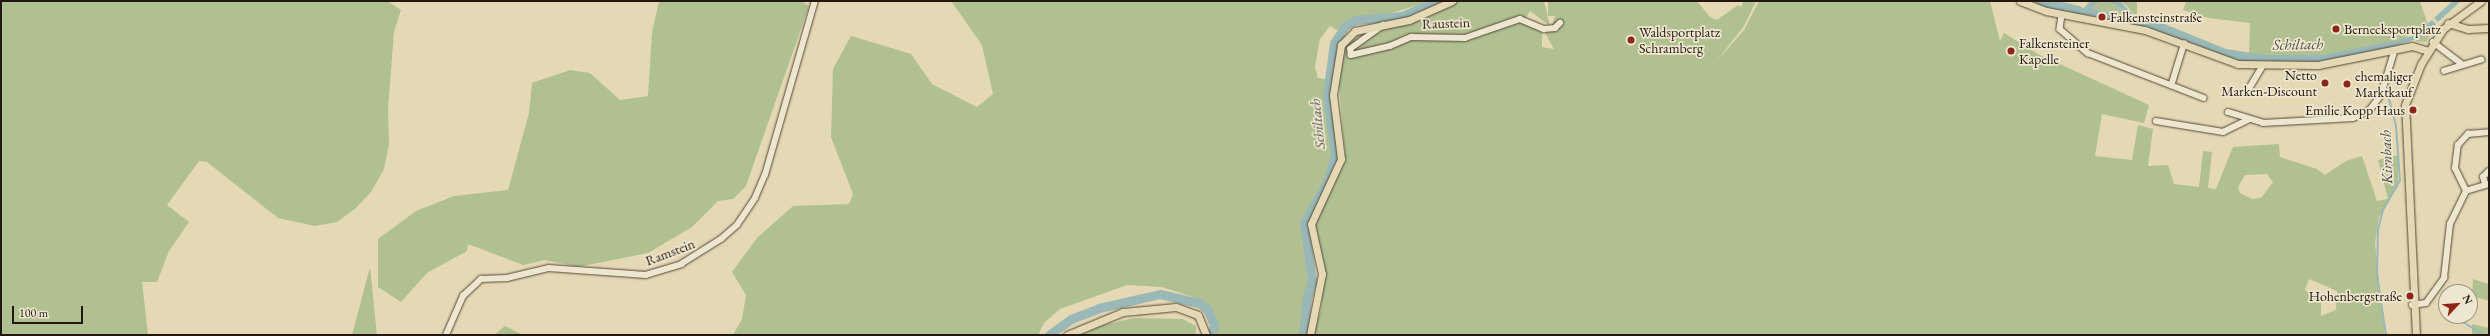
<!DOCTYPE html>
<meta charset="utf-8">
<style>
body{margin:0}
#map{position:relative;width:2490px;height:336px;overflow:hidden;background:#e5d8b5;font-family:"EB Garamond",serif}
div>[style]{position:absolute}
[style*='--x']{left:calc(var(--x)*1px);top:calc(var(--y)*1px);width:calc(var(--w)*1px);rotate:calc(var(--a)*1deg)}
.green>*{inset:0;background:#b0c091}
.water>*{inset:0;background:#99b8b6}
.stream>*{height:1.5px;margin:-0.75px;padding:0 0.75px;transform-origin:0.75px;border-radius:0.75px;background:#99b8b6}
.river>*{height:9px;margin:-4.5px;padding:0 4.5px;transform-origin:4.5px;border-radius:4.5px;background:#99b8b6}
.roads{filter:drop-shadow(0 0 1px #544838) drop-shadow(0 0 1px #544838)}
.minor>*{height:5.5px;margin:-2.75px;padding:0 2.75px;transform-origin:2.75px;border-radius:2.75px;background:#eee6cf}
.major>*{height:7px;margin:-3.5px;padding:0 3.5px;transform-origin:3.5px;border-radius:3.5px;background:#e5d8b5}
.dots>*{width:11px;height:11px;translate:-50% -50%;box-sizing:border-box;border:2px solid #eee6cf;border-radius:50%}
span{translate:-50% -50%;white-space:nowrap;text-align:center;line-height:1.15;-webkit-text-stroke:3.5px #eee6cf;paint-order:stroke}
.poi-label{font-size:14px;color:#23180f}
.left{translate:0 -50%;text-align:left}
.right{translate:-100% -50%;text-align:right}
.street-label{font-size:14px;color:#23180f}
.water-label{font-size:15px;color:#4c5049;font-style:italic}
.frame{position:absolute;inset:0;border:2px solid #23180f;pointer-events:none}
.north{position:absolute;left:2438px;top:284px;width:40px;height:40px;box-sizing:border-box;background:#eee6cf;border:1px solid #9d9482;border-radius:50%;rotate:64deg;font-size:11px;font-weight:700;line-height:16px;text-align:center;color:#23180f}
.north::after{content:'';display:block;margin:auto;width:14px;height:18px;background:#8f2418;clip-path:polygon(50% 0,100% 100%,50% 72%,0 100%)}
.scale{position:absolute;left:12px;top:306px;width:71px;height:18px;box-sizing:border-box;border:2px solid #23180f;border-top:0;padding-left:5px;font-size:12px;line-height:14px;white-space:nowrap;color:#23180f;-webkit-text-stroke:3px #eee6cf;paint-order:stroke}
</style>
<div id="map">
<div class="green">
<i style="clip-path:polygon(1px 1px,387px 1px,401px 10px,394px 32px,388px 109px,389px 144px,384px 169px,371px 192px,356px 208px,337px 222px,315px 226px,278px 218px,207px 162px,199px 161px,167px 205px,189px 222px,169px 251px,157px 282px,142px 282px,148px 335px,1px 335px)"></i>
<i style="clip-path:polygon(659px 1px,802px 1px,809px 6px,746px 186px,733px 199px,718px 201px,692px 227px,648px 253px,578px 267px,545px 260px,523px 265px,468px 244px,467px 251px,427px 273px,401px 302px,378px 287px,378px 239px,416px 211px,454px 196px,508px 190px,529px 113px,532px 83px,570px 70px,590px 73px,620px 100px,648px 96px,652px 32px)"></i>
<i style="clip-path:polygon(951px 1px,1431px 1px,1382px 16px,1357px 17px,1337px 30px,1330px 26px,1320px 39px,1315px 67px,1318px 78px,1326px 79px,1326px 111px,1334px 154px,1326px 179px,1301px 221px,1308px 282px,1302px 335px,1215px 335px,1211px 310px,1199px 299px,1162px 287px,1127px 285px,1060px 309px,1044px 323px,1038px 335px,733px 335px,742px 319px,746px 295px,732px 272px,757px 238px,793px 206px,849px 204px,853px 194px,831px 137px,833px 69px,851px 36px,911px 54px,932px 84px,977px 107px,993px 94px,982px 45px)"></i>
<i style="clip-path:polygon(evenodd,1458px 1px,1544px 1px,1550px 26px,1530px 11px,1524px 21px,1542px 33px,1542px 47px,1554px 49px,1545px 33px,1550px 31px,1555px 16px,1548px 16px,1548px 1px,1697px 1px,1710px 17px,1717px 20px,1738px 5px,1741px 7px,1744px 1px,1756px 1px,1744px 26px,1715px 63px,1744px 30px,1759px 1px,1990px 1px,2000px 41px,2004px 33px,2038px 54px,2149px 105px,2144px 123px,2102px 114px,2095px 156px,2132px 160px,2138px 125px,2153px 129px,2148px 166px,2168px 165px,2174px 184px,2199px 187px,2203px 151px,2212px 152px,2208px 188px,2216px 189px,2233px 147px,2279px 144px,2280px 157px,2317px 169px,2325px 175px,2346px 161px,2362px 156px,2377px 201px,2388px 199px,2378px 160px,2398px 155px,2398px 186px,2379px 217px,2375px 243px,2385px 335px,1313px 335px,1321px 309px,1325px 268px,1315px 223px,1345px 154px,1338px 75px,1344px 43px,1357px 33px,1368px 30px,1376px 34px,1386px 27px,1414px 22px,1458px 1px,2267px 174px,2273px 182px,2261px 198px,2252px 199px,2240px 193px,2238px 187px,2245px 175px,2267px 174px,1458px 1px,2309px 279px,2337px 291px,2336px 310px,2321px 316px,2321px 302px,2305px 290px,2309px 279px)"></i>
<i style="clip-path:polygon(2120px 1px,2137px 1px,2137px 18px,2126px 5px)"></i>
<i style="clip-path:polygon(2186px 1px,2420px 1px,2428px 25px,2402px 40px,2326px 56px,2249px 55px,2250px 23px,2208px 18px,2183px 10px)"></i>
<i style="clip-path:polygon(2100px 2px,2111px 3px,2123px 10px,2125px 16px,2091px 8px)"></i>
<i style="clip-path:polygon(2436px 24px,2426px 42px,2415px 41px,2424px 35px)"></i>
<i style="clip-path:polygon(370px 267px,377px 335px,352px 335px)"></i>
<i style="clip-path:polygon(2473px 279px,2489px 284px,2489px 301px,2472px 296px)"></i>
<i style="clip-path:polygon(1134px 318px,1183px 319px,1196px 326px,1196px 335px,1081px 335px,1103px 325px)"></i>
<i style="clip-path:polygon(2472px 324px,2489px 328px,2489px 335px,2472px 335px)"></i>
<i style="clip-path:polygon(505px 326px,523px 335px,494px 335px)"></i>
</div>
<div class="water">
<i style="clip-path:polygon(evenodd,2090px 1px,2120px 1px,2137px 18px,2136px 23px,2069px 12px,2065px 8px,2065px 4px,2084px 8px,2090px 1px,2100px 2px,2111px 3px,2123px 10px,2124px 16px,2091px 8px,2100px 2px)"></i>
<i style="clip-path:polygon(2453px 1px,2461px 1px,2438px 22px,2434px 18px)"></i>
<i style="clip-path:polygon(2432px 20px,2436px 24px,2420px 38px,2382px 50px,2381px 45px,2412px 36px)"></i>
</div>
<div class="stream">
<i style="--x:2445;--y:311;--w:1;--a:45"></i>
<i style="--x:2453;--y:316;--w:37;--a:31"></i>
<i style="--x:2386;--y:335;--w:60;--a:-98.7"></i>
<i style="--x:2377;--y:276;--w:46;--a:-88.8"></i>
<i style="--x:2378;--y:230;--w:21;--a:-76"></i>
<i style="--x:2383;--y:210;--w:34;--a:-60"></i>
<i style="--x:2400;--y:181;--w:55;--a:-94.2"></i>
<i style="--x:2396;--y:126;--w:34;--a:-105"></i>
</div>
<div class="river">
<i style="--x:2040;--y:1;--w:39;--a:13"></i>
<i style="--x:2126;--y:19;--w:38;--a:14"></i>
<i style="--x:2163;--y:28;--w:67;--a:22"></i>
<i style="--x:2225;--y:53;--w:37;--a:9"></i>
<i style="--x:2262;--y:59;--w:61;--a:0"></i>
<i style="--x:2323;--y:59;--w:71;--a:-11.3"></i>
<i style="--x:1049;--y:335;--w:27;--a:-36"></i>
<i style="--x:1071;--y:319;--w:30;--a:-21"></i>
<i style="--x:1099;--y:308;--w:63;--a:-12.9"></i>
<i style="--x:1160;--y:294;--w:40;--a:13"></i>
<i style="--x:1199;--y:303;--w:10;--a:37"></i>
<i style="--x:1207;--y:309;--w:17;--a:66"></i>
<i style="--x:1214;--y:325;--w:10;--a:101"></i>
<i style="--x:1303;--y:335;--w:37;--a:-84"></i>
<i style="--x:1307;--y:298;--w:18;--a:-74"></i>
<i style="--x:1312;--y:281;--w:59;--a:-97.9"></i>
<i style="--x:1304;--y:223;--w:49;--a:-60.8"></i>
<i style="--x:1328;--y:180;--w:28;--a:-75"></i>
<i style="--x:1335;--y:153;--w:59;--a:-97.9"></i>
<i style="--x:1327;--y:95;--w:52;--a:-82.3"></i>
<i style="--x:1334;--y:43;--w:20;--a:-57"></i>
<i style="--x:1345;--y:26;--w:12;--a:-31"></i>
<i style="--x:1355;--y:20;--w:47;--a:-4.9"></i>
<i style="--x:1402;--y:16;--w:39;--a:-23"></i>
</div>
<div class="roads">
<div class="minor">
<i style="--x:2062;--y:15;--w:14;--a:98"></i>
<i style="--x:2060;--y:29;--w:37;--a:41"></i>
<i style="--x:2088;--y:53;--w:124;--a:21.2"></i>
<i style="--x:1384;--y:25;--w:41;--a:144"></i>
<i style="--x:1351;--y:49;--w:6;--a:90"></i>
<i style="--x:1351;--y:55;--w:40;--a:-13"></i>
<i style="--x:1390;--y:46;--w:23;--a:-23"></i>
<i style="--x:1411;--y:37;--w:54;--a:1.1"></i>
<i style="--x:1465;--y:38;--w:58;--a:-19.1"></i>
<i style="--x:1520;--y:19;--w:26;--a:23"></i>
<i style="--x:1544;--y:29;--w:11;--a:-5"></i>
<i style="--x:1555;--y:28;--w:7;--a:-45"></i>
<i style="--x:2433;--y:42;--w:35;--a:37"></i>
<i style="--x:2444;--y:71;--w:39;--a:-17"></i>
<i style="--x:2172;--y:83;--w:41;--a:-72.9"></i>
<i style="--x:2247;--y:92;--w:31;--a:-59"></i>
<i style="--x:2228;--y:112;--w:37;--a:17"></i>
<i style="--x:2263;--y:123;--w:90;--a:-3.2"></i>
<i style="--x:2353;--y:118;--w:17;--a:-24"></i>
<i style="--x:2369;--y:111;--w:20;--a:-53"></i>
<i style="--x:2381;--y:95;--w:45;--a:-73.2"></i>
<i style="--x:2156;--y:121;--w:68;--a:9.3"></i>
<i style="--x:2223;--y:132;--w:28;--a:-26"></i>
<i style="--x:2485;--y:184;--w:7;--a:-106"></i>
<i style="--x:2483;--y:177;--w:8;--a:-45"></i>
<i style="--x:2466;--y:191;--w:25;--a:-116"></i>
<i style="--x:2455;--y:168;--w:23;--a:-83"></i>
<i style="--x:2458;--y:145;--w:15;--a:-48"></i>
<i style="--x:2468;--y:134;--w:21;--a:-5"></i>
<i style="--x:2412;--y:305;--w:14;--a:-8"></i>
<i style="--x:2426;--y:303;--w:31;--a:-54"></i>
<i style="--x:2444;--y:278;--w:54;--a:-83.7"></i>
<i style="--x:2450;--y:224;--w:37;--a:-64"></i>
<i style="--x:2466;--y:191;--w:24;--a:-17"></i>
<i style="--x:446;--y:335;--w:43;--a:-66.4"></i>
<i style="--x:463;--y:296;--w:25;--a:-43"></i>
<i style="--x:481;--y:279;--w:26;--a:-2"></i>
<i style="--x:507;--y:278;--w:43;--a:-13.4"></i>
<i style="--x:549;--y:268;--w:97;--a:4.1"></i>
<i style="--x:646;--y:275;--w:37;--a:-17"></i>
<i style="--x:681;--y:264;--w:47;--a:-32"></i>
<i style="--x:721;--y:239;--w:21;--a:-41"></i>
<i style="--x:737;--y:225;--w:32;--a:-56"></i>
<i style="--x:755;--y:198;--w:25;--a:-67"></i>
<i style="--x:765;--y:175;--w:181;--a:-74"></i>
</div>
<div class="major">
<i style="--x:2020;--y:1;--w:28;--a:21"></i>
<i style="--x:2046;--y:11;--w:101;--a:10.9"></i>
<i style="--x:2145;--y:30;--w:99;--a:20.1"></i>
<i style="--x:2238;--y:64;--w:80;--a:0.7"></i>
<i style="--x:2318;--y:65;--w:96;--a:-11.4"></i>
<i style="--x:2412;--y:46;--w:17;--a:17"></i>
<i style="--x:2448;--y:23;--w:21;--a:17"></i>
<i style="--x:2468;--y:29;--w:21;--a:-3"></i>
<i style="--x:1067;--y:335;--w:61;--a:-22.3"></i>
<i style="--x:1123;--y:312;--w:53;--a:-5.4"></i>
<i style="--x:1176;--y:307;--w:23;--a:20"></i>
<i style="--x:1198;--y:315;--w:22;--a:68"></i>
<i style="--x:1310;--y:335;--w:62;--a:-78.9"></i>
<i style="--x:1322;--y:274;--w:51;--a:-102.4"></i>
<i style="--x:1311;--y:224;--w:72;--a:-65.2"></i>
<i style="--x:1341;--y:159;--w:64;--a:-97.1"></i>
<i style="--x:1333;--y:95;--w:51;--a:-80.9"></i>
<i style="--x:1341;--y:45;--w:20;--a:-45"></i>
<i style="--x:1355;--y:31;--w:55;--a:-11.5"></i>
<i style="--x:1409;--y:20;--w:47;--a:-23.8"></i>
<i style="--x:2416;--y:335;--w:230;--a:-92.7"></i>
<i style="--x:2405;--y:105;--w:44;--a:-68.7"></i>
<i style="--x:2421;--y:64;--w:41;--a:-57.8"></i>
<i style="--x:2443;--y:29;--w:47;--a:-36.4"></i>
</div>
</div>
<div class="dots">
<i style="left:2102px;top:17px;background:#8f2418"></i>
<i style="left:2336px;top:29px;background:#8f2418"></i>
<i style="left:1631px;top:40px;background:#8f2418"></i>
<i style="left:2011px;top:51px;background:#8f2418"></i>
<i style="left:2325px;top:83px;background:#8f2418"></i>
<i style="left:2347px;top:84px;background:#8f2418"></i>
<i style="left:2413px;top:110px;background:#8f2418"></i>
<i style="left:2410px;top:296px;background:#8f2418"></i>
</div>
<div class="poi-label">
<span class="left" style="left:2110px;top:17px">Falkensteinstraße</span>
<span class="left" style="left:2344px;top:29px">Bernecksportplatz</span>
<span class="left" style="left:1639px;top:40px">Waldsportplatz<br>Schramberg</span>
<span class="left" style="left:2019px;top:51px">Falkensteiner<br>Kapelle</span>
<span class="right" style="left:2317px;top:83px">Netto<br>Marken-Discount</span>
<span class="left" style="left:2355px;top:84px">ehemaliger<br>Marktkauf</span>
<span class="right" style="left:2405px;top:110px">Emilie Kopp Haus</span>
<span class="right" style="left:2402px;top:296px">Hohenbergstraße</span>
</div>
<div class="street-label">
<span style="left:1446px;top:23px;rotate:-2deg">Raustein</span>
<span style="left:670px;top:252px;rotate:-21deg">Ramstein</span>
</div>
<div class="water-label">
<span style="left:2298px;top:44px;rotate:-1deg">Schiltach</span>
<span style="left:1317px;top:124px;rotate:-96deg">Schiltach</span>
<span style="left:2386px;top:157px;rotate:-92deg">Kirnbach</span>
</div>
<div class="frame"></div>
<div class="north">N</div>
<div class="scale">100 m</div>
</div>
